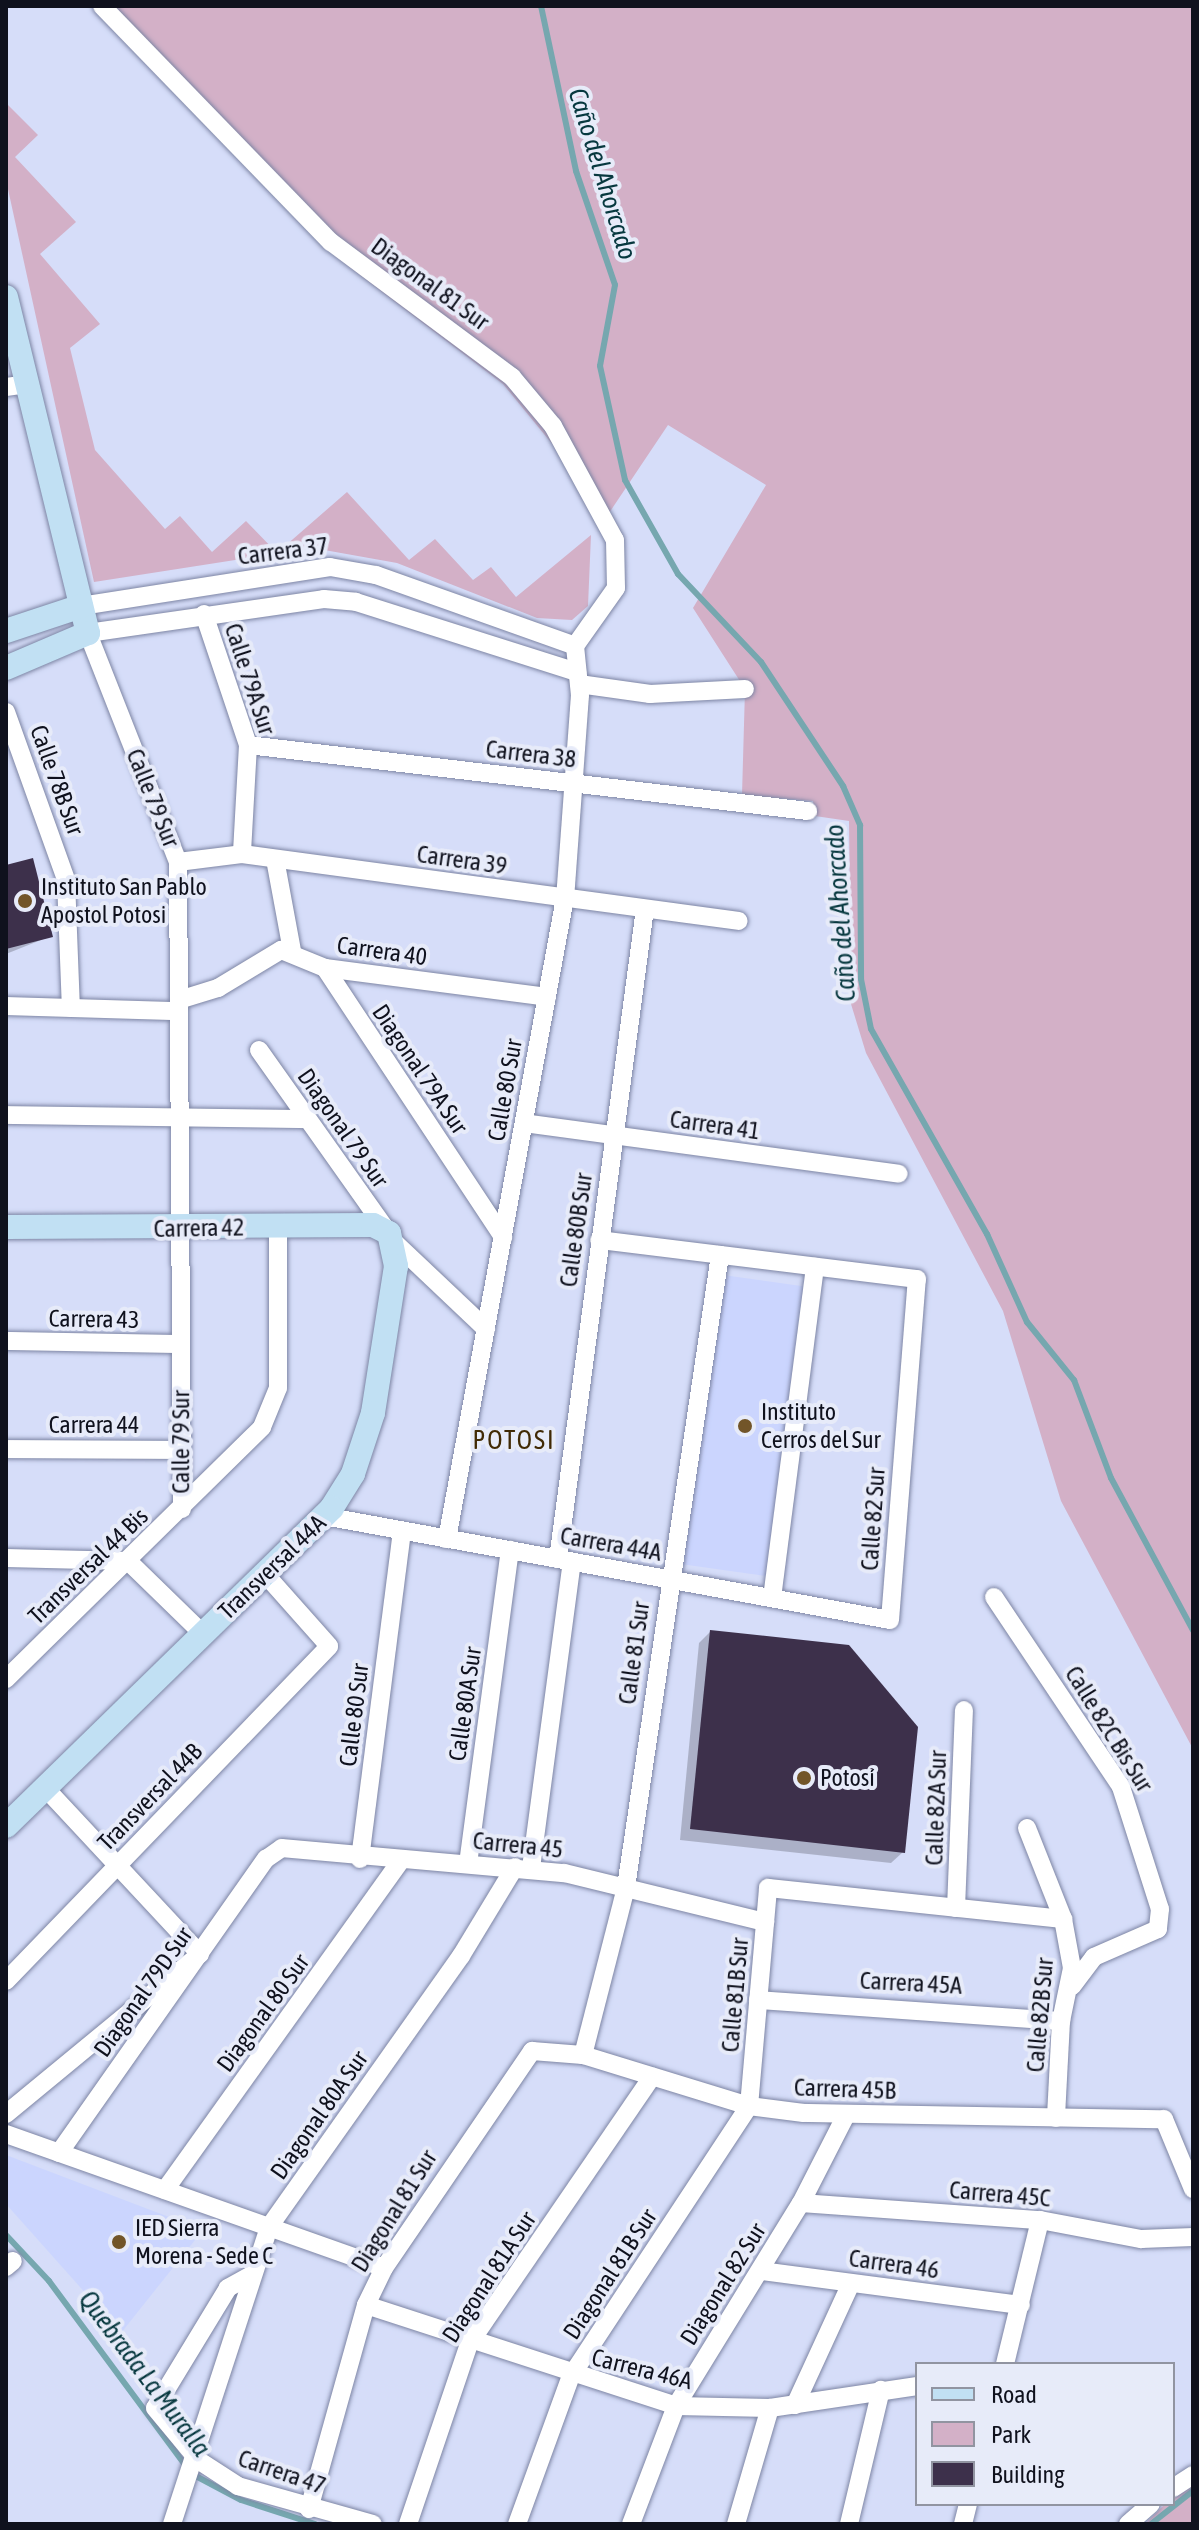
<!DOCTYPE html>
<meta charset="utf-8">
<style>
body{margin:0}
#map{position:relative;width:1199px;height:2530px;overflow:hidden;background:#d6ddf9;font-family:"Asap Condensed",sans-serif}
div>[style]{position:absolute}
[style*='--x']{left:calc(var(--x)*1px);top:calc(var(--y)*1px);width:calc(var(--w)*1px);rotate:calc(var(--a)*1deg)}
.built>*{inset:0;background:#cbd5fe;transform-origin:0 0}
.green>*{inset:0;background:#d3b0c7}
.shadow>*{inset:0;background:#0003}
.stream>*{height:6px;margin:-3px;padding:0 3px;transform-origin:3px;border-radius:3px;background:#76a7af}
.building>*{inset:0;background:#3d304b}
.roads{filter:drop-shadow(0 0 2px #7d85a4) drop-shadow(0 0 2px #7d85a4)}
.street>*{height:18px;margin:-9px;padding:0 9px;transform-origin:9px;border-radius:9px;background:#fff}
.secondary>*{height:24px;margin:-12px;padding:0 12px;transform-origin:12px;border-radius:12px;background:#c1e0f3}
.dots>*{width:22px;height:22px;translate:-50% -50%;box-sizing:border-box;border:4px solid #e7ebf9;border-radius:50%}
span{translate:-50% -50%;white-space:nowrap;text-align:center;line-height:1.15;-webkit-text-stroke:8px #e7ebf9;paint-order:stroke}
.street-label{font-size:24px;color:#0f111d}
.poi-label{font-size:24px;color:#0f111d}
.left{translate:0 -50%;text-align:left}
.water-label{font-size:26px;color:#07383f;font-style:italic}
.neighbourhood-label{font-size:26px;color:#412a05;letter-spacing:2px}
.frame{position:absolute;inset:0;border:8px solid #0f111d;pointer-events:none}
.legend{position:absolute;left:915px;top:2362px;width:260px;height:144px;box-sizing:border-box;background:#e7ebf9;border:2px solid #9194a1;margin:0;padding:10px 14px;list-style:none;font-size:24px;color:#0f111d}
.legend li{display:flex;align-items:center;gap:16px;height:40px}
.legend b{width:40px;border:2px solid #9194a1}
</style>
<div id="map">
<div class="built">
<i style="left:723px;top:1275px;width:88px;height:292px;rotate:8deg"></i>
<i style="clip-path:polygon(6px 2155px,203px 2230px,121px 2333px,6px 2204px)"></i>
</div>
<div class="green">
<i style="clip-path:polygon(91px 6px,1193px 6px,1193px 1749px,1061px 1501px,1003px 1311px,866px 1053px,851px 1004px,849px 821px,815px 816px,813px 801px,742px 795px,745px 689px,693px 608px,766px 485px,668px 425px,599px 528px,553px 445px,503px 384px,336px 257px)"></i>
<i style="clip-path:polygon(6px 103px,38px 135px,15px 157px,76px 222px,40px 254px,100px 324px,70px 348px,95px 450px,165px 529px,180px 516px,212px 552px,246px 521px,277px 553px,347px 492px,409px 560px,435px 539px,473px 580px,491px 567px,516px 597px,591px 535px,588px 606px,572px 620px,537px 618px,397px 563px,313px 548px,94px 582px,6px 180px)"></i>
<i style="clip-path:polygon(1193px 2486px,1193px 2524px,1145px 2524px,1165px 2504px)"></i>
</div>
<div class="shadow">
<i style="clip-path:polygon(6px 867px,51px 936px,6px 954px)"></i>
<i style="clip-path:polygon(710px 1632px,903px 1852px,891px 1863px,680px 1840px,699px 1643px)"></i>
</div>
<div class="stream">
<i style="--x:541;--y:6;--w:169;--a:78"></i>
<i style="--x:576;--y:171;--w:120;--a:71.1"></i>
<i style="--x:615;--y:285;--w:82;--a:100.5"></i>
<i style="--x:600;--y:366;--w:117;--a:77.6"></i>
<i style="--x:625;--y:480;--w:108;--a:60.6"></i>
<i style="--x:678;--y:574;--w:121;--a:46.7"></i>
<i style="--x:761;--y:662;--w:149;--a:56.5"></i>
<i style="--x:843;--y:786;--w:43;--a:66.4"></i>
<i style="--x:860;--y:825;--w:154;--a:89.6"></i>
<i style="--x:861;--y:979;--w:51;--a:78.7"></i>
<i style="--x:871;--y:1029;--w:236;--a:60.5"></i>
<i style="--x:987;--y:1234;--w:97;--a:65.6"></i>
<i style="--x:1027;--y:1322;--w:75;--a:51"></i>
<i style="--x:1074;--y:1380;--w:105;--a:69.3"></i>
<i style="--x:1111;--y:1478;--w:173;--a:61.7"></i>
<i style="--x:6;--y:2235;--w:63;--a:46.9"></i>
<i style="--x:49;--y:2281;--w:240;--a:53.5"></i>
<i style="--x:192;--y:2474;--w:55;--a:28"></i>
<i style="--x:241;--y:2500;--w:78;--a:18"></i>
<i style="--x:1151;--y:2524;--w:53;--a:-38.2"></i>
</div>
<div class="building">
<i style="clip-path:polygon(33px 858px,53px 937px,6px 949px,6px 865px)"></i>
<i style="clip-path:polygon(710px 1630px,849px 1645px,918px 1727px,905px 1853px,690px 1829px)"></i>
</div>
<div class="roads">
<div class="street">
<i style="--x:102;--y:6;--w:329;--a:45.9"></i>
<i style="--x:331;--y:242;--w:226;--a:36.7"></i>
<i style="--x:512;--y:377;--w:64;--a:50.1"></i>
<i style="--x:553;--y:426;--w:130;--a:61.5"></i>
<i style="--x:615;--y:540;--w:48;--a:88.8"></i>
<i style="--x:616;--y:588;--w:71;--a:125.3"></i>
<i style="--x:575;--y:646;--w:49;--a:84.2"></i>
<i style="--x:580;--y:695;--w:204;--a:94.2"></i>
<i style="--x:565;--y:898;--w:652;--a:100.43"></i>
<i style="--x:6;--y:387;--w:21;--a:-8"></i>
<i style="--x:81;--y:606;--w:252;--a:-8.9"></i>
<i style="--x:330;--y:567;--w:47;--a:9.9"></i>
<i style="--x:376;--y:575;--w:211;--a:19.6"></i>
<i style="--x:204;--y:614;--w:138;--a:71.4"></i>
<i style="--x:248;--y:745;--w:109;--a:93.2"></i>
<i style="--x:579;--y:684;--w:72;--a:8"></i>
<i style="--x:650;--y:694;--w:95;--a:-3"></i>
<i style="--x:6;--y:712;--w:178;--a:70.3"></i>
<i style="--x:66;--y:880;--w:128;--a:87.8"></i>
<i style="--x:248;--y:745;--w:564;--a:6.72"></i>
<i style="--x:275;--y:859;--w:94;--a:79.5"></i>
<i style="--x:178;--y:862;--w:64;--a:-7.1"></i>
<i style="--x:242;--y:854;--w:501;--a:7.68"></i>
<i style="--x:325;--y:968;--w:323;--a:56.5"></i>
<i style="--x:179;--y:1000;--w:41;--a:-17.1"></i>
<i style="--x:218;--y:988;--w:74;--a:-31.1"></i>
<i style="--x:281;--y:950;--w:48;--a:22.2"></i>
<i style="--x:325;--y:968;--w:224;--a:7.4"></i>
<i style="--x:6;--y:1006;--w:173;--a:1.7"></i>
<i style="--x:259;--y:1050;--w:222;--a:54.7"></i>
<i style="--x:6;--y:1115;--w:301;--a:0.8"></i>
<i style="--x:524;--y:1123;--w:378;--a:7.7"></i>
<i style="--x:393;--y:1241;--w:128;--a:43.4"></i>
<i style="--x:6;--y:1341;--w:175;--a:1"></i>
<i style="--x:6;--y:1449;--w:175;--a:0.3"></i>
<i style="--x:182;--y:1509;--w:647;--a:-90.35"></i>
<i style="--x:178;--y:862;--w:246;--a:-111.5"></i>
<i style="--x:88;--y:633;--w:238;--a:-8.2"></i>
<i style="--x:324;--y:599;--w:32;--a:5"></i>
<i style="--x:356;--y:602;--w:232;--a:17.6"></i>
<i style="--x:324;--y:1516;--w:575;--a:10.41"></i>
<i style="--x:890;--y:1620;--w:342;--a:-85.5"></i>
<i style="--x:917;--y:1279;--w:320;--a:-173"></i>
<i style="--x:6;--y:1558;--w:122;--a:1.4"></i>
<i style="--x:128;--y:1561;--w:105;--a:44.2"></i>
<i style="--x:558;--y:1559;--w:656;--a:-82.38"></i>
<i style="--x:994;--y:1597;--w:229;--a:56.2"></i>
<i style="--x:1121;--y:1787;--w:128;--a:72.3"></i>
<i style="--x:1160;--y:1909;--w:20;--a:96"></i>
<i style="--x:1158;--y:1929;--w:70;--a:156.4"></i>
<i style="--x:1094;--y:1957;--w:36;--a:127"></i>
<i style="--x:772;--y:1598;--w:334;--a:-82.6"></i>
<i style="--x:6;--y:1679;--w:359;--a:-44.5"></i>
<i style="--x:262;--y:1427;--w:42;--a:-67.7"></i>
<i style="--x:278;--y:1388;--w:162;--a:-90"></i>
<i style="--x:1027;--y:1828;--w:98;--a:68.4"></i>
<i style="--x:1063;--y:1919;--w:50;--a:79.6"></i>
<i style="--x:1072;--y:1968;--w:54;--a:101.7"></i>
<i style="--x:1061;--y:2021;--w:97;--a:93"></i>
<i style="--x:360;--y:1859;--w:331;--a:-82.7"></i>
<i style="--x:468;--y:1864;--w:317;--a:-82.4"></i>
<i style="--x:531;--y:1868;--w:309;--a:-82.4"></i>
<i style="--x:956;--y:1908;--w:198;--a:-87.7"></i>
<i style="--x:6;--y:1981;--w:465;--a:-46"></i>
<i style="--x:329;--y:1646;--w:96;--a:-131.6"></i>
<i style="--x:758;--y:2000;--w:304;--a:4"></i>
<i style="--x:583;--y:2055;--w:173;--a:-75.6"></i>
<i style="--x:626;--y:1887;--w:639;--a:-81.54"></i>
<i style="--x:6;--y:2114;--w:251;--a:-39.5"></i>
<i style="--x:200;--y:1954;--w:227;--a:-133"></i>
<i style="--x:6;--y:2134;--w:401;--a:19.5"></i>
<i style="--x:59;--y:2153;--w:360;--a:-54.9"></i>
<i style="--x:266;--y:1859;--w:19;--a:-35"></i>
<i style="--x:282;--y:1848;--w:283;--a:5.1"></i>
<i style="--x:564;--y:1873;--w:207;--a:13.7"></i>
<i style="--x:165;--y:2190;--w:402;--a:-54.4"></i>
<i style="--x:801;--y:2203;--w:240;--a:4.1"></i>
<i style="--x:1040;--y:2220;--w:103;--a:10.7"></i>
<i style="--x:1141;--y:2239;--w:52;--a:-2.2"></i>
<i style="--x:6;--y:2267;--w:9;--a:-41"></i>
<i style="--x:762;--y:2271;--w:261;--a:7.5"></i>
<i style="--x:253;--y:2274;--w:29;--a:151"></i>
<i style="--x:228;--y:2288;--w:140;--a:121.3"></i>
<i style="--x:155;--y:2408;--w:67;--a:50.4"></i>
<i style="--x:198;--y:2460;--w:48;--a:33"></i>
<i style="--x:238;--y:2486;--w:140;--a:15.7"></i>
<i style="--x:366;--y:2305;--w:326;--a:18"></i>
<i style="--x:676;--y:2406;--w:94;--a:1.2"></i>
<i style="--x:770;--y:2408;--w:149;--a:-8.5"></i>
<i style="--x:1005;--y:2364;--w:148;--a:-76.3"></i>
<i style="--x:795;--y:2405;--w:134;--a:-65.3"></i>
<i style="--x:1173;--y:2488;--w:24;--a:-33"></i>
<i style="--x:309;--y:2509;--w:212;--a:-74.4"></i>
<i style="--x:366;--y:2305;--w:41;--a:-64.1"></i>
<i style="--x:384;--y:2268;--w:263;--a:-55.7"></i>
<i style="--x:532;--y:2051;--w:51;--a:4.5"></i>
<i style="--x:583;--y:2055;--w:174;--a:17.1"></i>
<i style="--x:749;--y:2106;--w:55;--a:7.3"></i>
<i style="--x:804;--y:2113;--w:360;--a:1"></i>
<i style="--x:1164;--y:2119;--w:76;--a:67.5"></i>
<i style="--x:172;--y:2524;--w:312;--a:-71.9"></i>
<i style="--x:269;--y:2227;--w:332;--a:-54.7"></i>
<i style="--x:461;--y:1956;--w:104;--a:-58.8"></i>
<i style="--x:408;--y:2524;--w:190;--a:-71.3"></i>
<i style="--x:469;--y:2344;--w:324;--a:-55.6"></i>
<i style="--x:517;--y:2524;--w:158;--a:-70"></i>
<i style="--x:571;--y:2376;--w:323;--a:-56.6"></i>
<i style="--x:749;--y:2106;--w:219;--a:-85"></i>
<i style="--x:768;--y:1888;--w:297;--a:6"></i>
<i style="--x:631;--y:2524;--w:126;--a:-69.1"></i>
<i style="--x:676;--y:2406;--w:238;--a:-58.4"></i>
<i style="--x:801;--y:2203;--w:97;--a:-62.9"></i>
<i style="--x:736;--y:2524;--w:121;--a:-73.7"></i>
<i style="--x:849;--y:2524;--w:138;--a:-76.6"></i>
<i style="--x:963;--y:2524;--w:21;--a:-76"></i>
<i style="--x:1128;--y:2524;--w:30;--a:-41"></i>
</div>
<div class="secondary">
<i style="--x:6;--y:297;--w:346;--a:76.3"></i>
<i style="--x:88;--y:633;--w:89;--a:156.9"></i>
<i style="--x:6;--y:631;--w:79;--a:-18.4"></i>
<i style="--x:6;--y:1227;--w:367;--a:-0.3"></i>
<i style="--x:373;--y:1225;--w:18;--a:27"></i>
<i style="--x:389;--y:1233;--w:34;--a:78"></i>
<i style="--x:396;--y:1266;--w:149;--a:98.9"></i>
<i style="--x:373;--y:1413;--w:64;--a:108.2"></i>
<i style="--x:353;--y:1474;--w:40;--a:122"></i>
<i style="--x:332;--y:1508;--w:455;--a:135.7"></i>
</div>
</div>
<div class="dots">
<i style="left:25px;top:901px;background:#725529"></i>
<i style="left:745px;top:1426px;background:#725529"></i>
<i style="left:804px;top:1778px;background:#725529"></i>
<i style="left:119px;top:2242px;background:#725529"></i>
</div>
<div class="street-label">
<span style="left:430px;top:284px;rotate:36deg">Diagonal 81 Sur</span>
<span style="left:283px;top:551px;rotate:-7deg">Carrera 37</span>
<span style="left:250px;top:679px;rotate:72deg">Calle 79A Sur</span>
<span style="left:531px;top:754px;rotate:7deg">Carrera 38</span>
<span style="left:57px;top:780px;rotate:70deg">Calle 78B Sur</span>
<span style="left:153px;top:798px;rotate:68deg">Calle 79 Sur</span>
<span style="left:462px;top:860px;rotate:8deg">Carrera 39</span>
<span style="left:382px;top:951px;rotate:8deg">Carrera 40</span>
<span style="left:420px;top:1069px;rotate:56deg">Diagonal 79A Sur</span>
<span style="left:505px;top:1090px;rotate:-80deg">Calle 80 Sur</span>
<span style="left:715px;top:1125px;rotate:8deg">Carrera 41</span>
<span style="left:343px;top:1128px;rotate:55deg">Diagonal 79 Sur</span>
<span style="left:199px;top:1228px;rotate:-1deg">Carrera 42</span>
<span style="left:576px;top:1230px;rotate:-82deg">Calle 80B Sur</span>
<span style="left:94px;top:1319px;rotate:1deg">Carrera 43</span>
<span style="left:94px;top:1425px">Carrera 44</span>
<span style="left:181px;top:1442px;rotate:-90deg">Calle 79 Sur</span>
<span style="left:873px;top:1519px;rotate:-86deg">Calle 82 Sur</span>
<span style="left:611px;top:1544px;rotate:10deg">Carrera 44A</span>
<span style="left:88px;top:1566px;rotate:-44deg">Transversal 44 Bis</span>
<span style="left:272px;top:1567px;rotate:-44deg">Transversal 44A</span>
<span style="left:634px;top:1653px;rotate:-82deg">Calle 81 Sur</span>
<span style="left:465px;top:1704px;rotate:-82deg">Calle 80A Sur</span>
<span style="left:354px;top:1715px;rotate:-83deg">Calle 80 Sur</span>
<span style="left:1109px;top:1729px;rotate:58deg">Calle 82C Bis Sur</span>
<span style="left:150px;top:1797px;rotate:-46deg">Transversal 44B</span>
<span style="left:936px;top:1808px;rotate:-88deg">Calle 82A Sur</span>
<span style="left:518px;top:1845px;rotate:6deg">Carrera 45</span>
<span style="left:911px;top:1983px;rotate:3deg">Carrera 45A</span>
<span style="left:143px;top:1992px;rotate:-55deg">Diagonal 79D Sur</span>
<span style="left:735px;top:1995px;rotate:-85deg">Calle 81B Sur</span>
<span style="left:263px;top:2013px;rotate:-54deg">Diagonal 80 Sur</span>
<span style="left:1040px;top:2015px;rotate:-85deg">Calle 82B Sur</span>
<span style="left:845px;top:2089px;rotate:2deg">Carrera 45B</span>
<span style="left:319px;top:2115px;rotate:-55deg">Diagonal 80A Sur</span>
<span style="left:1000px;top:2194px;rotate:5deg">Carrera 45C</span>
<span style="left:394px;top:2211px;rotate:-58deg">Diagonal 81 Sur</span>
<span style="left:894px;top:2264px;rotate:8deg">Carrera 46</span>
<span style="left:610px;top:2274px;rotate:-57deg">Diagonal 81B Sur</span>
<span style="left:489px;top:2277px;rotate:-57deg">Diagonal 81A Sur</span>
<span style="left:723px;top:2284px;rotate:-58deg">Diagonal 82 Sur</span>
<span style="left:642px;top:2369px;rotate:14deg">Carrera 46A</span>
<span style="left:282px;top:2472px;rotate:19deg">Carrera 47</span>
</div>
<div class="poi-label">
<span class="left" style="left:41px;top:901px">Instituto San Pablo<br>Apostol Potosi</span>
<span class="left" style="left:761px;top:1426px">Instituto<br>Cerros del Sur</span>
<span class="left" style="left:820px;top:1778px">Potosí</span>
<span class="left" style="left:135px;top:2242px">IED Sierra<br>Morena - Sede C</span>
</div>
<div class="water-label">
<span style="left:602px;top:174px;rotate:73deg">Caño del Ahorcado</span>
<span style="left:841px;top:913px;rotate:-94deg">Caño del Ahorcado</span>
<span style="left:144px;top:2374px;rotate:53deg">Quebrada La Muralla</span>
</div>
<div class="neighbourhood-label">
<span style="left:514px;top:1441px">POTOSI</span>
</div>
<div class="frame"></div>
<ul class="legend">
<li><b style="height:10px;background:#c1e0f3"></b>Road</li>
<li><b style="height:22px;background:#d3b0c7"></b>Park</li>
<li><b style="height:22px;background:#3d304b"></b>Building</li>
</ul>
</div>
